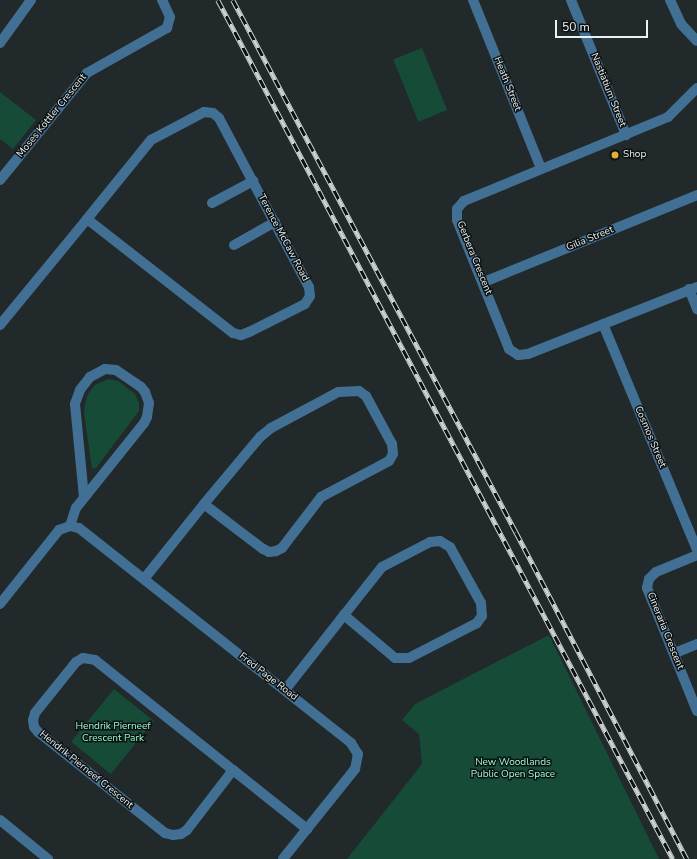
<!DOCTYPE html>
<style>
body{margin:0}
#map{position:relative;width:697px;height:859px;overflow:hidden;background:#21292b;font-family:"Nunito Sans",sans-serif}
div>[style]{position:absolute}
[style*='--x']{left:calc(var(--x)*1px);top:calc(var(--y)*1px);width:calc(var(--w)*1px);rotate:calc(var(--a)*1deg)}
.green>*{inset:0;background:#164b37;transform-origin:0 0}
.street>*{height:10px;margin:-5px;padding:0 5px;transform-origin:5px;border-radius:5px;background:#427094}
.rail>*{height:4.5px;margin-top:-2.25px;transform-origin:0;background:repeating-linear-gradient(90deg,#0d1112 0 9px,#cdd3d5 0 18px);box-sizing:border-box;border-block:1px solid #cdd3d5}
.dots>*{width:11px;height:11px;translate:-50% -50%;box-sizing:border-box;border:2px solid #0d1112;border-radius:50%}
span{translate:-50% -50%;white-space:nowrap;text-align:center;line-height:1.15;-webkit-text-stroke:3px #0d1112;paint-order:stroke}
.street-label{font-size:10px;color:#ebf1f2}
.poi-label{font-size:10px;color:#ebf1f2}
.left{translate:0 -50%;text-align:left}
.park-label{font-size:10px;color:#98fcd1}
.scale{position:absolute;left:555px;top:20px;width:93px;height:18px;box-sizing:border-box;border:2px solid #ebf1f2;border-top:0;padding-left:5px;font-size:12px;line-height:14px;white-space:nowrap;color:#ebf1f2;-webkit-text-stroke:3px #0d1112;paint-order:stroke}
</style>
<div id="map">
<div class="green">
<i style="left:422px;top:48px;width:67px;height:31px;rotate:68deg"></i>
<i style="clip-path:polygon(0 92px,36px 120px,13px 149px,0 139px)"></i>
<i style="clip-path:polygon(108px 379px,118px 381px,135px 394px,139px 403px,139px 411px,96px 468px,92px 469px,84px 413px,85px 404px,88px 394px,95px 385px)"></i>
<i style="clip-path:polygon(549px 635px,659px 859px,347px 859px,422px 764px,419px 734px,402px 720px,415px 704px)"></i>
<i style="left:114px;top:689px;width:51px;height:68px;rotate:39deg"></i>
</div>
<div class="street">
<i style="--x:473;--y:0;--w:181;--a:68"></i>
<i style="--x:571;--y:0;--w:146;--a:67.8"></i>
<i style="--x:670;--y:0;--w:26;--a:65"></i>
<i style="--x:681;--y:24;--w:23;--a:47"></i>
<i style="--x:0;--y:43;--w:53;--a:-54.2"></i>
<i style="--x:697;--y:88;--w:41;--a:135"></i>
<i style="--x:668;--y:117;--w:221;--a:157.6"></i>
<i style="--x:464;--y:201;--w:11;--a:131"></i>
<i style="--x:457;--y:209;--w:11;--a:90"></i>
<i style="--x:457;--y:220;--w:139;--a:68"></i>
<i style="--x:509;--y:349;--w:11;--a:34"></i>
<i style="--x:518;--y:355;--w:10;--a:-6"></i>
<i style="--x:528;--y:354;--w:182;--a:-21.6"></i>
<i style="--x:0;--y:180;--w:138;--a:-50.9"></i>
<i style="--x:87;--y:73;--w:92;--a:-29.4"></i>
<i style="--x:167;--y:28;--w:11;--a:-75"></i>
<i style="--x:170;--y:17;--w:19;--a:-115"></i>
<i style="--x:212;--y:203;--w:47;--a:-28.2"></i>
<i style="--x:234;--y:245;--w:47;--a:-29.3"></i>
<i style="--x:484;--y:282;--w:230;--a:-22.2"></i>
<i style="--x:689;--y:289;--w:22;--a:68"></i>
<i style="--x:603;--y:324;--w:245;--a:67.4"></i>
<i style="--x:0;--y:325;--w:137;--a:-50.6"></i>
<i style="--x:87;--y:219;--w:102;--a:-51"></i>
<i style="--x:151;--y:140;--w:60;--a:-27.8"></i>
<i style="--x:204;--y:112;--w:9;--a:6"></i>
<i style="--x:213;--y:113;--w:8;--a:40"></i>
<i style="--x:219;--y:118;--w:191;--a:62"></i>
<i style="--x:309;--y:287;--w:9;--a:84"></i>
<i style="--x:310;--y:296;--w:9;--a:122"></i>
<i style="--x:305;--y:304;--w:63;--a:153.4"></i>
<i style="--x:249;--y:332;--w:9;--a:159"></i>
<i style="--x:241;--y:335;--w:8;--a:-166"></i>
<i style="--x:233;--y:333;--w:185;--a:-142"></i>
<i style="--x:70;--y:526;--w:19;--a:-72"></i>
<i style="--x:76;--y:508;--w:109;--a:-51.3"></i>
<i style="--x:144;--y:423;--w:7;--a:-63"></i>
<i style="--x:147;--y:417;--w:14;--a:-82"></i>
<i style="--x:149;--y:403;--w:12;--a:-110"></i>
<i style="--x:145;--y:392;--w:6;--a:-129"></i>
<i style="--x:141;--y:387;--w:30;--a:-146"></i>
<i style="--x:116;--y:370;--w:11;--a:-175"></i>
<i style="--x:105;--y:369;--w:17;--a:152"></i>
<i style="--x:90;--y:377;--w:16;--a:128"></i>
<i style="--x:80;--y:390;--w:15;--a:110"></i>
<i style="--x:75;--y:404;--w:94;--a:84.5"></i>
<i style="--x:440;--y:541;--w:12;--a:31"></i>
<i style="--x:450;--y:547;--w:64;--a:61"></i>
<i style="--x:481;--y:603;--w:13;--a:86"></i>
<i style="--x:482;--y:616;--w:9;--a:126"></i>
<i style="--x:477;--y:623;--w:76;--a:152.8"></i>
<i style="--x:409;--y:658;--w:14;--a:180"></i>
<i style="--x:395;--y:658;--w:67;--a:-139.9"></i>
<i style="--x:344;--y:615;--w:61;--a:-51.6"></i>
<i style="--x:382;--y:567;--w:54;--a:-27.5"></i>
<i style="--x:430;--y:542;--w:10;--a:-6"></i>
<i style="--x:697;--y:555;--w:44;--a:157.5"></i>
<i style="--x:656;--y:572;--w:10;--a:135"></i>
<i style="--x:649;--y:579;--w:9;--a:103"></i>
<i style="--x:647;--y:588;--w:133;--a:67.9"></i>
<i style="--x:144;--y:579;--w:96;--a:-51.3"></i>
<i style="--x:204;--y:504;--w:87;--a:-50.1"></i>
<i style="--x:260;--y:437;--w:14;--a:-39"></i>
<i style="--x:271;--y:428;--w:76;--a:-28.2"></i>
<i style="--x:338;--y:392;--w:21;--a:-3"></i>
<i style="--x:359;--y:391;--w:9;--a:36"></i>
<i style="--x:366;--y:396;--w:55;--a:61.6"></i>
<i style="--x:392;--y:444;--w:10;--a:84"></i>
<i style="--x:393;--y:454;--w:8;--a:120"></i>
<i style="--x:389;--y:461;--w:77;--a:152.1"></i>
<i style="--x:321;--y:497;--w:64;--a:127.4"></i>
<i style="--x:282;--y:548;--w:7;--a:153"></i>
<i style="--x:276;--y:551;--w:7;--a:172"></i>
<i style="--x:269;--y:552;--w:7;--a:-153"></i>
<i style="--x:263;--y:549;--w:74;--a:-142.7"></i>
<i style="--x:0;--y:604;--w:95;--a:-51.4"></i>
<i style="--x:59;--y:530;--w:12;--a:-20"></i>
<i style="--x:70;--y:526;--w:9;--a:13"></i>
<i style="--x:79;--y:528;--w:347;--a:38.3"></i>
<i style="--x:351;--y:743;--w:13;--a:58"></i>
<i style="--x:358;--y:754;--w:15;--a:101"></i>
<i style="--x:355;--y:769;--w:115;--a:128.7"></i>
<i style="--x:675;--y:653;--w:24;--a:-22"></i>
<i style="--x:83;--y:658;--w:12;--a:9"></i>
<i style="--x:95;--y:660;--w:176;--a:38.6"></i>
<i style="--x:233;--y:770;--w:76;--a:127.5"></i>
<i style="--x:187;--y:830;--w:7;--a:146"></i>
<i style="--x:181;--y:834;--w:8;--a:173"></i>
<i style="--x:173;--y:835;--w:8;--a:-166"></i>
<i style="--x:165;--y:833;--w:162;--a:-141.5"></i>
<i style="--x:38;--y:732;--w:6;--a:-129"></i>
<i style="--x:34;--y:727;--w:7;--a:-98"></i>
<i style="--x:33;--y:720;--w:7;--a:-74"></i>
<i style="--x:35;--y:713;--w:65;--a:-51.2"></i>
<i style="--x:76;--y:662;--w:8;--a:-30"></i>
<i style="--x:285;--y:690;--w:95;--a:-51.8"></i>
<i style="--x:233;--y:770;--w:95;--a:38.6"></i>
<i style="--x:0;--y:820;--w:62;--a:39.1"></i>
</div>
<div class="rail">
<i style="--x:218;--y:0;--w:972;--a:62.09"></i>
<i style="--x:233;--y:0;--w:603;--a:61.99"></i>
<i style="--x:516;--y:532;--w:369;--a:62.4"></i>
</div>
<div class="dots">
<i style="left:615px;top:155px;background:#e0b034"></i>
</div>
<div class="street-label">
<span style="left:507px;top:84px;rotate:68deg">Heath Street</span>
<span style="left:608px;top:90px;rotate:68deg">Nastiatium Street</span>
<span style="left:52px;top:116px;rotate:-51deg">Moses Kottler Crescent</span>
<span style="left:283px;top:238px;rotate:62deg">Terence McCaw Road</span>
<span style="left:590px;top:239px;rotate:-22deg">Gilia Street</span>
<span style="left:474px;top:258px;rotate:68deg">Gerbera Crescent</span>
<span style="left:650px;top:437px;rotate:67deg">Cosmos Street</span>
<span style="left:665px;top:631px;rotate:68deg">Cineraria Crescent</span>
<span style="left:268px;top:677px;rotate:38deg">Fred Page Road</span>
<span style="left:86px;top:770px;rotate:39deg">Hendrik Pierneef Crescent</span>
</div>
<div class="poi-label">
<span class="left" style="left:623px;top:155px">Shop</span>
</div>
<div class="park-label">
<span style="left:113px;top:732px">Hendrik Pierneef<br>Crescent Park</span>
<span style="left:513px;top:768px">New Woodlands<br>Public Open Space</span>
</div>
<div class="scale">50 m</div>
</div>
